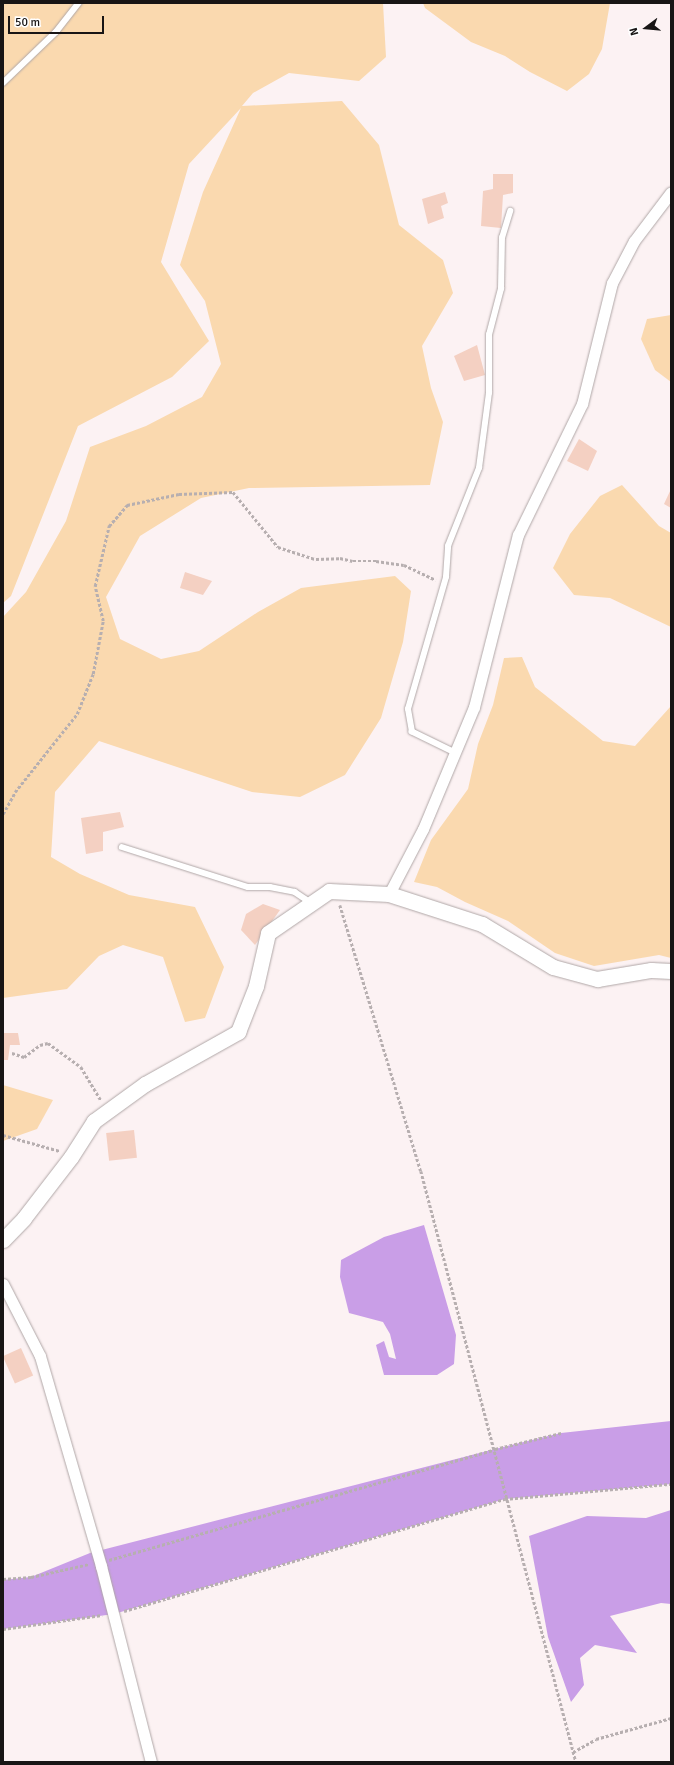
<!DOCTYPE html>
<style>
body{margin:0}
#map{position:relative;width:674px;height:1765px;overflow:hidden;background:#fcf2f3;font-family:Signika,sans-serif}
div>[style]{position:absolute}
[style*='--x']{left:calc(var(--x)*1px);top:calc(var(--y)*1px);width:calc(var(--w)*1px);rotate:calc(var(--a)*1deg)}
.green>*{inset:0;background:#fad9af}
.water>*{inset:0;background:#c99ee7}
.building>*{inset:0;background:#f4d0c2;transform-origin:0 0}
.path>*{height:2.5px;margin-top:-1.25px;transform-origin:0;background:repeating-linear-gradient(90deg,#b7afb0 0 3px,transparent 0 5px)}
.roads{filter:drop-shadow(0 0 1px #b0a7a7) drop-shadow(0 0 1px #b0a7a7)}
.lane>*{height:5.5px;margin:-2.75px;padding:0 2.75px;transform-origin:2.75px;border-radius:2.75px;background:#fff}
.street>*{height:11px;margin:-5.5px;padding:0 5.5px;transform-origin:5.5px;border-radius:5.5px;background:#fff}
.secondary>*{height:15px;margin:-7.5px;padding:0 7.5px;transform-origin:7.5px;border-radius:7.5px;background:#fff}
span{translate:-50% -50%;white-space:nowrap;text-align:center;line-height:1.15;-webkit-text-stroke:4px #fff;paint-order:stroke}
.frame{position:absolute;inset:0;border:4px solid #181515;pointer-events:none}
.north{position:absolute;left:626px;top:8px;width:40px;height:40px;-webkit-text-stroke:3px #fff;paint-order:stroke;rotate:254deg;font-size:11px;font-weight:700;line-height:16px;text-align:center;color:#181515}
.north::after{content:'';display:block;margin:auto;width:14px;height:18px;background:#181515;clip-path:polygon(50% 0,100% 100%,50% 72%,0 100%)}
.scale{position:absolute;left:8px;top:16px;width:96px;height:18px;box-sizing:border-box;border:2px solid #181515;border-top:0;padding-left:5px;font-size:12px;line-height:14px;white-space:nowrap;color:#181515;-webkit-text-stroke:3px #fff;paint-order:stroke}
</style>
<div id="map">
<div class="green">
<i style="clip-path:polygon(3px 3px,383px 3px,386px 57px,359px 81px,289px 73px,253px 93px,242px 106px,342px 101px,379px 145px,399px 225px,443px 260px,453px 293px,422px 346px,431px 388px,443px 422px,430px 485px,249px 488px,201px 498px,140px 536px,106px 597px,120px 639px,161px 659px,199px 651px,258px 612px,301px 588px,395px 576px,411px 591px,403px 642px,381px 718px,345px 775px,300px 797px,252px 792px,99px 741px,55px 792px,51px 857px,80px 874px,129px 895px,195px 907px,224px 967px,205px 1018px,185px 1022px,163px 957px,123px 945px,99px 956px,67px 989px,3px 998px,3px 617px,26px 592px,66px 521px,90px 447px,146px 426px,202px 397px,221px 364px,205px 301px,180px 265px,203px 192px,241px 108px,189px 164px,161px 262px,209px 341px,172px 377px,78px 426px,11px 596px,3px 603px)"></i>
<i style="clip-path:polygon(423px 3px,610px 3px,602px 49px,589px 74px,567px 91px,530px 72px,505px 56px,471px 42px,425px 8px)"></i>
<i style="clip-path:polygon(671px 315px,671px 382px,655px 370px,641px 339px,647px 319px)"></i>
<i style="clip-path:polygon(622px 485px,659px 526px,671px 533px,671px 627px,610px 598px,574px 595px,553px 568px,570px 534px,600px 496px)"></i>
<i style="clip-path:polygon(522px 657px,535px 687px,603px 741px,635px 746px,671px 706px,671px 958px,659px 955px,594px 966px,555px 953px,508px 921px,465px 902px,437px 887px,414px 882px,431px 840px,468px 789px,478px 744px,493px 705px,504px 658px)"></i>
<i style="clip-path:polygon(3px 1085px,53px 1100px,37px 1129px,3px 1141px)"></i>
</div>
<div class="water">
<i style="clip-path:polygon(424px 1225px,456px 1335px,454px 1364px,437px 1375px,384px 1375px,376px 1345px,384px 1341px,389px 1357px,396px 1359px,390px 1334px,383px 1322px,349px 1313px,340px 1277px,341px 1260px,384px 1237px)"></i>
<i style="clip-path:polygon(671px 1421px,671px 1484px,505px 1499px,114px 1614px,3px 1629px,3px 1580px,31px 1577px,90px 1553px,495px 1449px,561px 1433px)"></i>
<i style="clip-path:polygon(671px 1510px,671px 1604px,661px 1603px,610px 1616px,637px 1653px,595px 1645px,580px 1658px,584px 1685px,571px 1702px,548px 1637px,529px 1536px,587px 1516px,646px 1518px)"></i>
</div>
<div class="building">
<i style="clip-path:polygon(493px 174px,513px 174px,513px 193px,503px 195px,501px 228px,481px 226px,483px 191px,493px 189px)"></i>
<i style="clip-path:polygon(445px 192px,448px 203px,441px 206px,444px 218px,428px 224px,422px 199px)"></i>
<i style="clip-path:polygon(477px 345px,485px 375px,464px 381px,454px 356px)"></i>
<i style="clip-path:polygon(579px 439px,597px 451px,588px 471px,567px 461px)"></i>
<i style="clip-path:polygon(671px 489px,671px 508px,664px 504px)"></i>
<i style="clip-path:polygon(185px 572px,212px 581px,203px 595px,180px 588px)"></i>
<i style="clip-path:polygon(120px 812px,124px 827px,103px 832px,103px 851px,86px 854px,81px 818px)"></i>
<i style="clip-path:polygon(263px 904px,280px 910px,255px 945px,241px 930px,246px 914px)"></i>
<i style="clip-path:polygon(3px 1033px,18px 1033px,20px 1045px,10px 1045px,8px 1060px,3px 1060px)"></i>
<i style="left:134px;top:1130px;width:28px;height:28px;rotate:84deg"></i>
<i style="left:21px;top:1348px;width:30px;height:20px;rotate:66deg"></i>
</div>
<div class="path">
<i style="--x:3;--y:814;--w:25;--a:-61"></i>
<i style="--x:15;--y:792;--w:100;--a:-51.5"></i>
<i style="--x:77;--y:714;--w:43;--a:-68.2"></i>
<i style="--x:93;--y:674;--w:54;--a:-79.3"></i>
<i style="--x:103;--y:621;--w:36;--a:-103"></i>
<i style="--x:95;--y:586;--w:62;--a:-76.9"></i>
<i style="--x:109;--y:526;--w:28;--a:-49"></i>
<i style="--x:127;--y:505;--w:53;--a:-11.9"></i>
<i style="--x:179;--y:494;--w:54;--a:-2.1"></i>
<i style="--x:233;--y:492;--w:71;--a:50.7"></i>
<i style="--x:278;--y:547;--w:40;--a:18"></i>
<i style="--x:316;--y:559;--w:24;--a:-2"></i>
<i style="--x:340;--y:558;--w:13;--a:13"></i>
<i style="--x:353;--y:561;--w:23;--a:0"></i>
<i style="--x:376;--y:561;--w:28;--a:8"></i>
<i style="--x:404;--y:565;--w:35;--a:25"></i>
<i style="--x:340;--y:905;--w:278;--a:73.1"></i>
<i style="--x:421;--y:1171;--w:611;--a:75.3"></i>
<i style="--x:12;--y:1053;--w:13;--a:18"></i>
<i style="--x:24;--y:1057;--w:20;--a:-37"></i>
<i style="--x:40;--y:1045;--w:8;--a:-14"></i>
<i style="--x:48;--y:1043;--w:41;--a:36"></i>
<i style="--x:81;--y:1067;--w:39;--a:59"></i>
<i style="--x:3;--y:1135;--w:59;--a:15.7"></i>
<i style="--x:109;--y:1560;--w:402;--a:-16"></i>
<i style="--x:495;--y:1449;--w:68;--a:-13.6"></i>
<i style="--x:3;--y:1579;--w:28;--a:-4"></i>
<i style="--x:31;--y:1577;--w:59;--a:-12.6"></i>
<i style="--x:124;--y:1611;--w:397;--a:-16.4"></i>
<i style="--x:505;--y:1499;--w:167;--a:-5.2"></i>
<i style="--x:3;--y:1629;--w:100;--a:-8"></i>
<i style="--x:573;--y:1752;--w:26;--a:-29"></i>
<i style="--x:596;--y:1739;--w:78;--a:-15.6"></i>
</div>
<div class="roads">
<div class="lane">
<i style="--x:3;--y:83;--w:74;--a:-43.9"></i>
<i style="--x:56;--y:32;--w:37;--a:-52"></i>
<i style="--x:455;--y:753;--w:48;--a:-154"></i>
<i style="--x:412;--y:732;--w:23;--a:-100"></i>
<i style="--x:408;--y:709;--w:137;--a:-73.9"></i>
<i style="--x:446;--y:577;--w:31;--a:-86"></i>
<i style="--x:448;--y:546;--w:84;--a:-68.3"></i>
<i style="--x:479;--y:468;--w:76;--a:-82.4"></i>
<i style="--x:489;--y:393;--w:58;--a:-90"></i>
<i style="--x:489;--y:335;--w:48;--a:-75.4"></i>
<i style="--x:501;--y:289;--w:51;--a:-88.9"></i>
<i style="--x:502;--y:238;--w:28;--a:-73"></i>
<i style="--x:122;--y:847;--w:132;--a:17.6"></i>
<i style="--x:248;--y:887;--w:22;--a:0"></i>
<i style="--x:270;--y:887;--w:25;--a:11"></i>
<i style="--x:295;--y:892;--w:18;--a:34"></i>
</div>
<div class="street">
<i style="--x:389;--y:894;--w:73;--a:-62.4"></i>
<i style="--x:423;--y:829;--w:132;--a:-67.3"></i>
<i style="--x:474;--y:707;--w:178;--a:-75.7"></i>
<i style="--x:518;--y:535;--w:146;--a:-64"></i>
<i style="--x:582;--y:404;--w:125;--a:-76.1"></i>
<i style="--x:612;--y:283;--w:47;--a:-62.4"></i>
<i style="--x:634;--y:241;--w:61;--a:-52.9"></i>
<i style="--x:3;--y:1284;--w:81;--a:62.8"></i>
<i style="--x:40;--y:1356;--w:219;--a:73.8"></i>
<i style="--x:101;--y:1566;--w:202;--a:75.7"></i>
</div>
<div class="secondary">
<i style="--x:3;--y:1240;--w:30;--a:-46"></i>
<i style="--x:24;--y:1218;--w:77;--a:-52.4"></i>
<i style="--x:71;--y:1157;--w:43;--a:-57.4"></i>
<i style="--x:94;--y:1121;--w:63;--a:-36"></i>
<i style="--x:145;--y:1084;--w:107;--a:-29.2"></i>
<i style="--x:238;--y:1032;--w:49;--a:-68.6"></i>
<i style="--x:256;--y:986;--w:54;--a:-77.2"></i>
<i style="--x:268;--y:933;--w:74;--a:-34.5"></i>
<i style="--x:329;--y:891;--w:60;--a:2.9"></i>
<i style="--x:389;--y:894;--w:98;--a:17.9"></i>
<i style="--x:482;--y:924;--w:83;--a:31.2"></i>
<i style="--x:553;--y:967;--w:46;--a:15.3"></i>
<i style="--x:597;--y:979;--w:55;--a:-9.5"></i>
<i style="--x:651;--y:970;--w:20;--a:3"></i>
</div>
</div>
<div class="frame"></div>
<div class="north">N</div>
<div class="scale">50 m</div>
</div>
